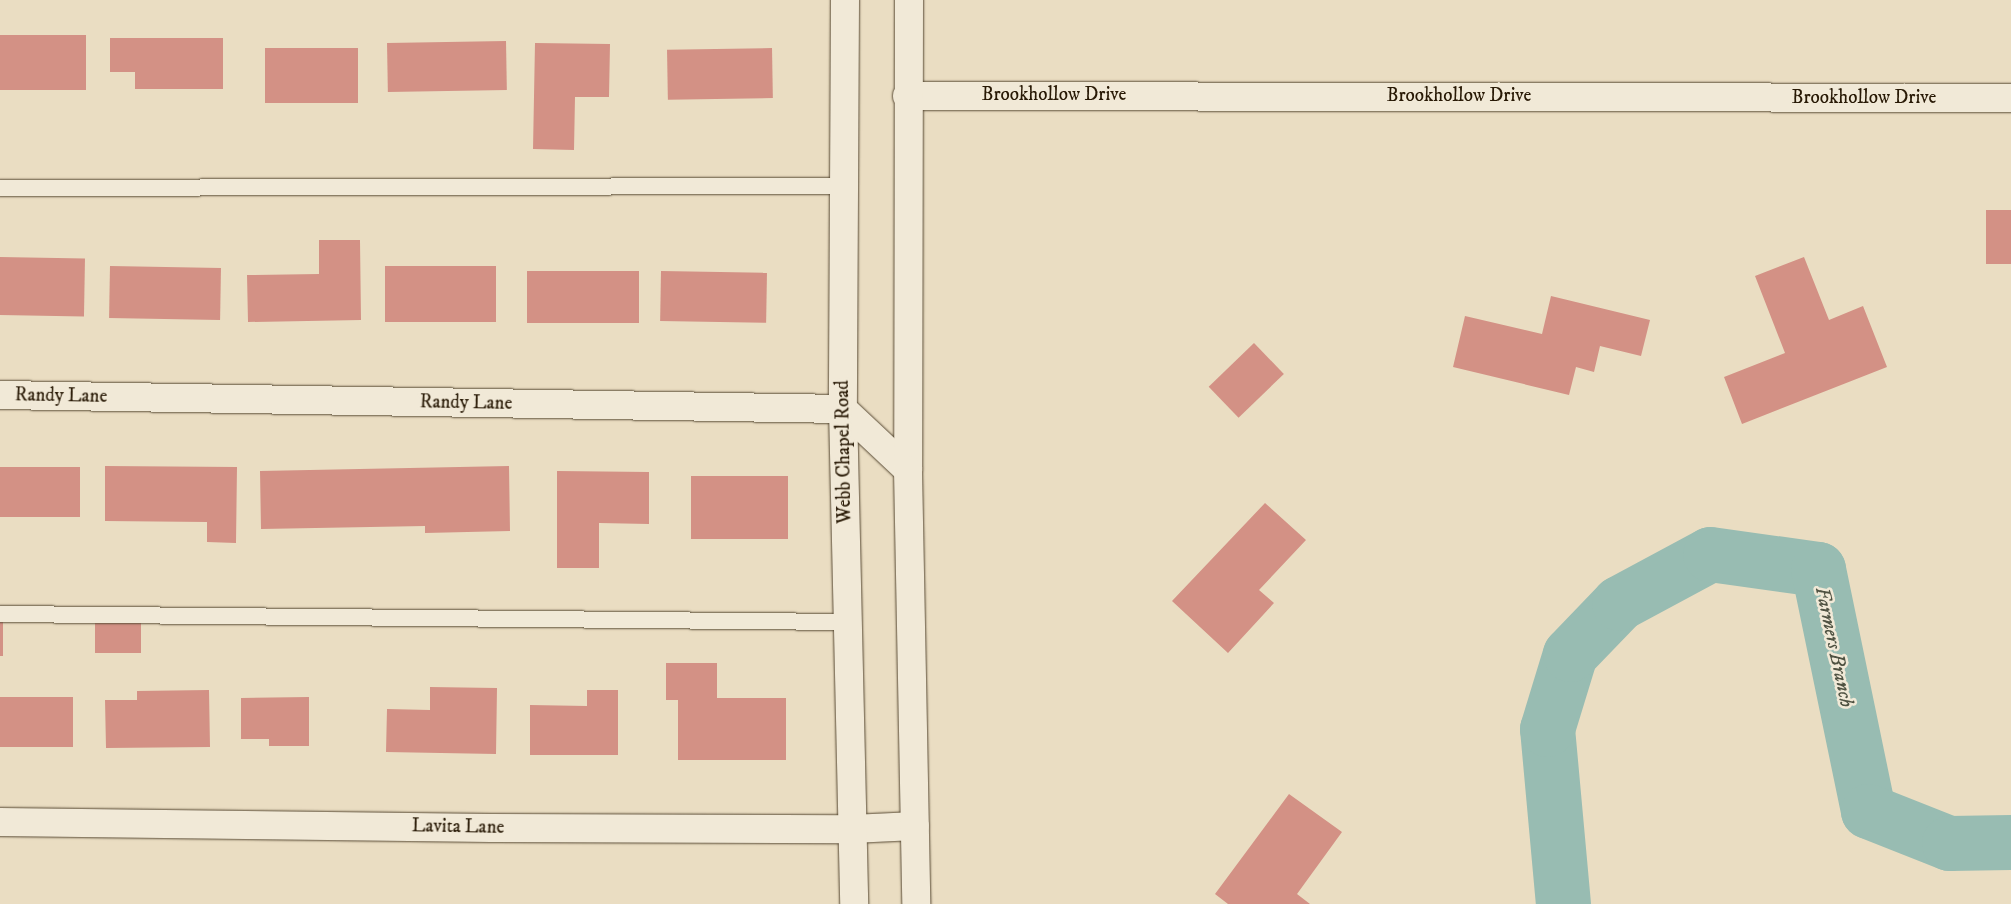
<!DOCTYPE html>
<style>
body{margin:0}
#map{position:relative;width:2011px;height:904px;overflow:hidden;background:#eaddc2;font-family:"IM FELL DW Pica",serif}
div>[style]{position:absolute}
[style*='--x']{left:calc(var(--x)*1px);top:calc(var(--y)*1px);width:calc(var(--w)*1px);rotate:calc(var(--a)*1deg)}
.river>*{height:55px;margin:-27.5px;padding:0 27.5px;transform-origin:27.5px;border-radius:27.5px;background:#98bcb2}
.building>*{inset:0;background:#d39185;transform-origin:0 0}
.roads{filter:drop-shadow(0 0 1px #584a34) drop-shadow(0 0 1px #584a34)}
.service>*{height:16px;margin:-8px;padding:0 8px;transform-origin:8px;border-radius:8px;background:#f1e9d7}
.minor>*{height:28px;margin:-14px;padding:0 14px;transform-origin:14px;border-radius:14px;background:#f1e9d7}
.secondary>*{height:28px;margin:-14px;padding:0 14px;transform-origin:14px;border-radius:14px;background:#f1e9d7}
span{translate:-50% -50%;white-space:nowrap;text-align:center;line-height:1.15;-webkit-text-stroke:5px #f1e9d7;paint-order:stroke}
.street-label{font-size:19px;color:#281905}
.water-label{font-size:20px;color:#4f5242;font-style:italic}
</style>
<div id="map">
<div class="river">
<i style="--x:1563;--y:904;--w:176;--a:-95.2"></i>
<i style="--x:1547;--y:729;--w:78;--a:-73"></i>
<i style="--x:1570;--y:654;--w:71;--a:-46.1"></i>
<i style="--x:1619;--y:603;--w:103;--a:-28.3"></i>
<i style="--x:1710;--y:554;--w:109;--a:7.9"></i>
<i style="--x:1818;--y:569;--w:247;--a:78.3"></i>
<i style="--x:1868;--y:811;--w:87;--a:21.6"></i>
<i style="--x:1949;--y:843;--w:62;--a:-0.9"></i>
</div>
<div class="building">
<i style="left:0;top:35px;width:86px;height:55px"></i>
<i style="clip-path:polygon(110px 38px,223px 38px,223px 89px,135px 89px,135px 72px,110px 72px)"></i>
<i style="left:506px;top:41px;width:49px;height:119px;rotate:89deg"></i>
<i style="clip-path:polygon(535px 43px,610px 44px,609px 97px,575px 97px,574px 150px,533px 149px)"></i>
<i style="left:265px;top:48px;width:93px;height:55px"></i>
<i style="left:772px;top:48px;width:50px;height:105px;rotate:89deg"></i>
<i style="left:1986px;top:210px;width:25px;height:54px"></i>
<i style="clip-path:polygon(319px 240px,360px 240px,361px 320px,248px 322px,247px 275px,319px 274px)"></i>
<i style="left:0;top:257px;width:85px;height:58px;rotate:1deg"></i>
<i style="clip-path:polygon(1804px 257px,1829px 320px,1863px 306px,1887px 367px,1742px 424px,1724px 377px,1785px 353px,1755px 276px)"></i>
<i style="left:110px;top:266px;width:111px;height:52px;rotate:1deg"></i>
<i style="left:385px;top:266px;width:111px;height:56px"></i>
<i style="left:527px;top:271px;width:112px;height:52px"></i>
<i style="left:661px;top:271px;width:106px;height:50px;rotate:1deg"></i>
<i style="clip-path:polygon(1551px 296px,1650px 320px,1641px 356px,1600px 346px,1594px 372px,1576px 367px,1569px 395px,1453px 367px,1465px 316px,1542px 334px)"></i>
<i style="left:1254px;top:343px;width:43px;height:63px;rotate:46deg"></i>
<i style="clip-path:polygon(105px 466px,237px 467px,236px 543px,207px 542px,207px 522px,105px 521px)"></i>
<i style="clip-path:polygon(509px 466px,510px 531px,425px 533px,425px 526px,261px 529px,260px 471px)"></i>
<i style="left:0;top:467px;width:80px;height:50px"></i>
<i style="clip-path:polygon(557px 471px,649px 472px,649px 524px,599px 523px,599px 568px,557px 568px)"></i>
<i style="left:691px;top:476px;width:97px;height:63px"></i>
<i style="clip-path:polygon(1265px 503px,1306px 540px,1259px 590px,1274px 603px,1228px 653px,1172px 601px)"></i>
<i style="left:0;top:616px;width:3px;height:40px"></i>
<i style="left:95px;top:616px;width:46px;height:37px"></i>
<i style="clip-path:polygon(666px 663px,717px 663px,717px 698px,786px 698px,786px 760px,678px 760px,678px 700px,666px 700px)"></i>
<i style="clip-path:polygon(430px 687px,497px 688px,496px 754px,386px 752px,387px 709px,430px 710px)"></i>
<i style="clip-path:polygon(209px 690px,210px 747px,106px 748px,105px 700px,137px 700px,137px 691px)"></i>
<i style="clip-path:polygon(587px 690px,618px 690px,618px 755px,530px 755px,530px 705px,587px 706px)"></i>
<i style="left:0;top:697px;width:73px;height:50px"></i>
<i style="clip-path:polygon(309px 697px,309px 746px,269px 746px,269px 739px,241px 739px,241px 698px)"></i>
<i style="clip-path:polygon(1289px 794px,1342px 832px,1297px 894px,1310px 904px,1228px 904px,1215px 894px)"></i>
</div>
<div class="roads">
<div class="service">
<i style="--x:0;--y:188;--w:844;--a:-0.14"></i>
<i style="--x:0;--y:614;--w:848;--a:0.54"></i>
</div>
<div class="minor">
<i style="--x:907;--y:96;--w:1104;--a:0.1"></i>
<i style="--x:0;--y:395;--w:843;--a:0.95"></i>
<i style="--x:843;--y:409;--w:89;--a:43.2"></i>
<i style="--x:0;--y:822;--w:491;--a:0.7"></i>
<i style="--x:491;--y:828;--w:361;--a:0.2"></i>
<i style="--x:852;--y:829;--w:63;--a:-2.7"></i>
</div>
<div class="secondary">
<i style="--x:845;--y:0;--w:409;--a:90.3"></i>
<i style="--x:843;--y:409;--w:495;--a:88.7"></i>
<i style="--x:909;--y:0;--w:470;--a:90.1"></i>
<i style="--x:908;--y:470;--w:434;--a:88.9"></i>
</div>
</div>
<div class="street-label">
<span style="left:1054px;top:95px">Brookhollow Drive</span>
<span style="left:1459px;top:96px">Brookhollow Drive</span>
<span style="left:1864px;top:98px">Brookhollow Drive</span>
<span style="left:61px;top:396px;rotate:1deg">Randy Lane</span>
<span style="left:466px;top:403px;rotate:1deg">Randy Lane</span>
<span style="left:844px;top:452px;rotate:-91deg">Webb Chapel Road</span>
<span style="left:458px;top:827px;rotate:1deg">Lavita Lane</span>
</div>
<div class="water-label">
<span style="left:1834px;top:647px;rotate:78deg">Farmers Branch</span>
</div>
</div>
